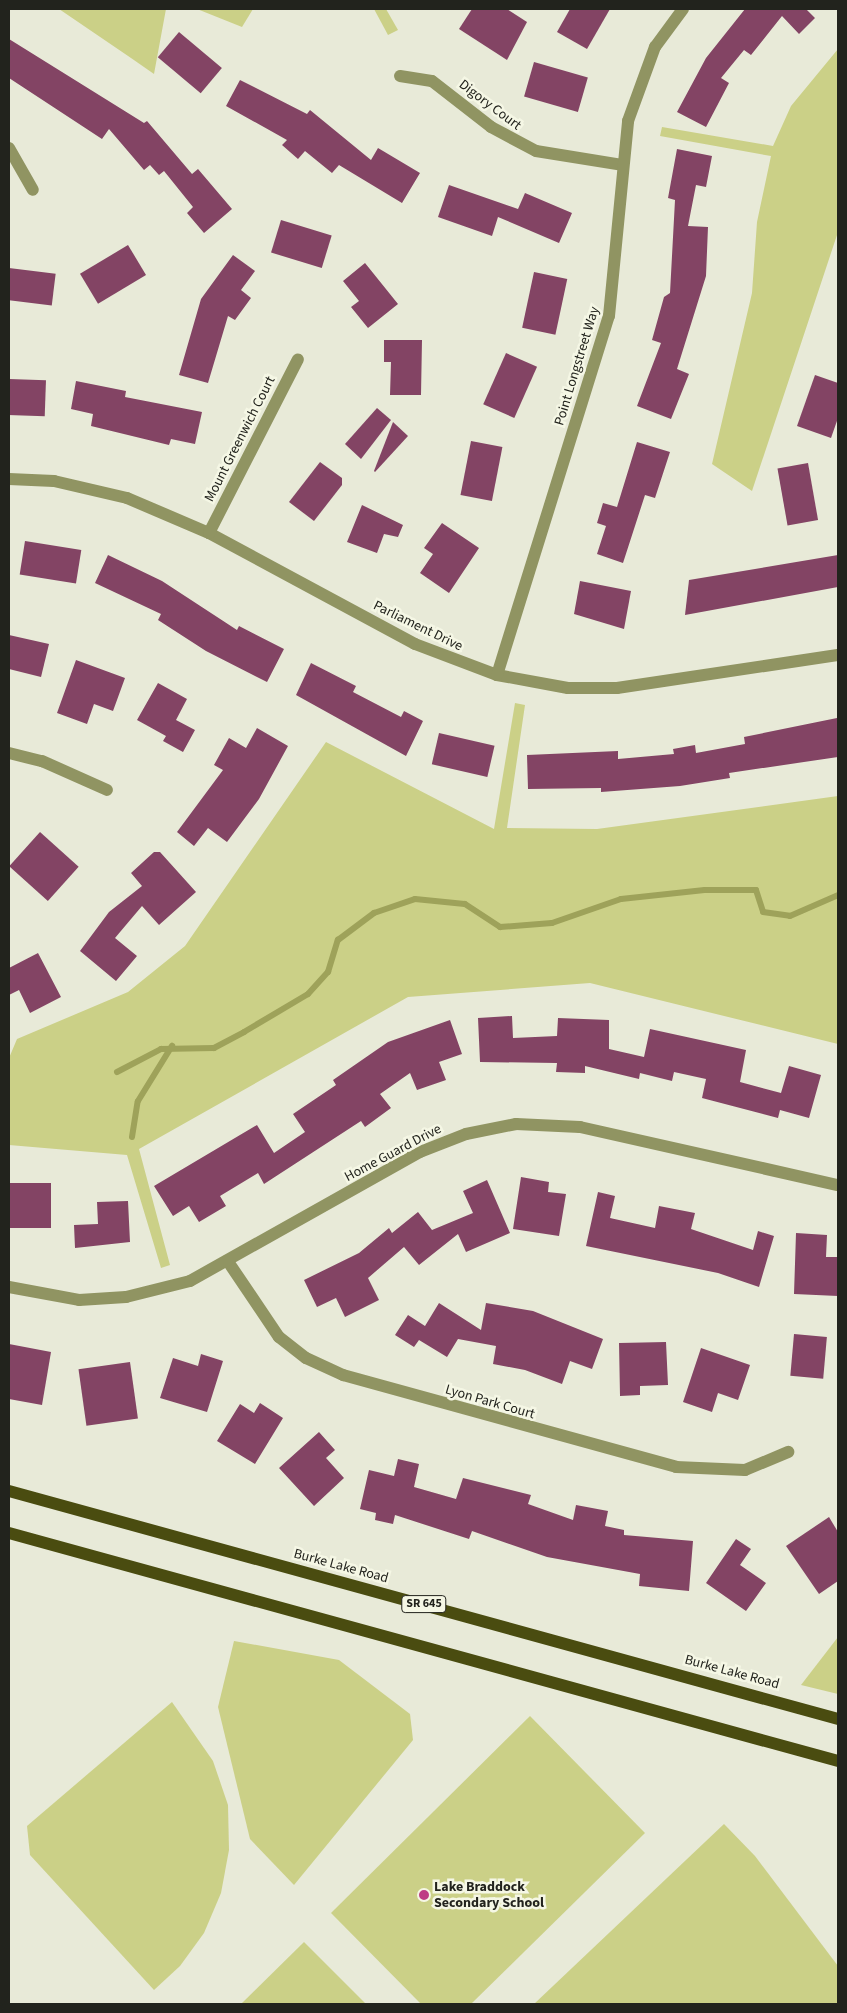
<!DOCTYPE html>
<style>
body{margin:0}
#map{position:relative;width:847px;height:2013px;overflow:hidden;background:#e8ead8;font-family:"Source Sans 3",sans-serif}
div>[style]{position:absolute}
[style*='--x']{left:calc(var(--x)*1px);top:calc(var(--y)*1px);width:calc(var(--w)*1px);rotate:calc(var(--a)*1deg)}
.green>*{inset:0;background:#cbd087}
.stream>*{height:6px;margin:-3px;padding:0 3px;transform-origin:3px;border-radius:3px;background:#9ea25a}
.building>*{inset:0;background:#834464;transform-origin:0 0}
.minor>*{height:12px;margin:-6px;padding:0 6px;transform-origin:6px;border-radius:6px;background:#909462}
.major>*{height:12px;margin:-6px;padding:0 6px;transform-origin:6px;border-radius:6px;background:#4a4c10}
.dots>*{width:14px;height:14px;translate:-50% -50%;box-sizing:border-box;border:2px solid #f5f7e5;border-radius:50%}
span{translate:-50% -50%;white-space:nowrap;text-align:center;line-height:1.15;-webkit-text-stroke:5px #f5f7e5;paint-order:stroke}
.shield-label span{padding:1px 4px;background:#f5f7e5;border:1px solid;border-radius:4px;-webkit-text-stroke-width:0}
.shield-label{font-size:12px;color:#22231d;font-weight:700}
.street-label{font-size:14px;color:#22231d}
.poi-label{font-size:14px;color:#22231d;font-weight:700}
.left{translate:0 -50%;text-align:left}
.frame{position:absolute;inset:0;border:10px solid #22231d;pointer-events:none}
</style>
<div id="map">
<div class="green">
<i style="clip-path:polygon(59px 9px,166px 9px,154px 74px,131px 58px)"></i>
<i style="clip-path:polygon(197px 9px,253px 9px,242px 27px)"></i>
<i style="clip-path:polygon(374px 9px,386px 9px,398px 30px,388px 35px)"></i>
<i style="clip-path:polygon(838px 49px,838px 232px,752px 491px,712px 464px,752px 293px,757px 222px,771px 156px,660px 136px,662px 127px,773px 146px,791px 106px)"></i>
<i style="clip-path:polygon(515px 703px,525px 705px,507px 828px,597px 829px,838px 796px,838px 1044px,590px 983px,408px 997px,139px 1149px,170px 1265px,161px 1268px,127px 1155px,9px 1145px,9px 1058px,17px 1039px,128px 992px,185px 946px,326px 742px,494px 829px)"></i>
<i style="clip-path:polygon(838px 1637px,838px 1694px,801px 1685px)"></i>
<i style="clip-path:polygon(234px 1641px,339px 1660px,410px 1714px,413px 1740px,294px 1885px,250px 1839px,218px 1707px)"></i>
<i style="clip-path:polygon(172px 1702px,213px 1761px,228px 1805px,229px 1850px,221px 1893px,204px 1933px,180px 1966px,154px 1990px,30px 1855px,27px 1826px)"></i>
<i style="clip-path:polygon(530px 1716px,645px 1833px,471px 2004px,421px 2004px,331px 1913px)"></i>
<i style="clip-path:polygon(724px 1824px,755px 1856px,838px 1966px,838px 2004px,534px 2004px)"></i>
<i style="clip-path:polygon(304px 1942px,366px 2004px,241px 2004px)"></i>
</div>
<div class="stream">
<i style="--x:117;--y:1072;--w:50;--a:-27.6"></i>
<i style="--x:161;--y:1049;--w:53;--a:-1.1"></i>
<i style="--x:214;--y:1048;--w:34;--a:-28"></i>
<i style="--x:244;--y:1032;--w:74;--a:-30.7"></i>
<i style="--x:308;--y:994;--w:30;--a:-48"></i>
<i style="--x:328;--y:972;--w:34;--a:-73"></i>
<i style="--x:338;--y:940;--w:45;--a:-36.9"></i>
<i style="--x:374;--y:913;--w:43;--a:-18.9"></i>
<i style="--x:415;--y:899;--w:50;--a:5.7"></i>
<i style="--x:465;--y:904;--w:42;--a:33.3"></i>
<i style="--x:500;--y:927;--w:52;--a:-4.4"></i>
<i style="--x:552;--y:923;--w:73;--a:-19.2"></i>
<i style="--x:621;--y:899;--w:84;--a:-6.1"></i>
<i style="--x:705;--y:890;--w:51;--a:0"></i>
<i style="--x:756;--y:890;--w:23;--a:72"></i>
<i style="--x:763;--y:912;--w:27;--a:8"></i>
<i style="--x:790;--y:916;--w:52;--a:-23.6"></i>
<i style="--x:132;--y:1137;--w:36;--a:-81"></i>
<i style="--x:138;--y:1101;--w:65;--a:-58.3"></i>
</div>
<div class="building">
<i style="clip-path:polygon(472px 9px,507px 9px,527px 22px,507px 60px,459px 29px)"></i>
<i style="clip-path:polygon(570px 9px,610px 9px,587px 49px,557px 32px)"></i>
<i style="clip-path:polygon(745px 9px,806px 9px,815px 18px,799px 34px,782px 16px,751px 55px,744px 50px,721px 78px,729px 83px,706px 127px,677px 112px,706px 58px)"></i>
<i style="left:179px;top:32px;width:56px;height:33px;rotate:40deg"></i>
<i style="clip-path:polygon(9px 39px,144px 123px,147px 121px,192px 174px,198px 169px,232px 209px,204px 233px,187px 213px,193px 207px,164px 171px,159px 175px,150px 165px,144px 170px,109px 129px,102px 139px,9px 78px)"></i>
<i style="left:534px;top:62px;width:56px;height:36px;rotate:16deg"></i>
<i style="clip-path:polygon(240px 80px,307px 114px,310px 110px,371px 160px,378px 148px,420px 173px,402px 203px,339px 165px,332px 173px,305px 151px,298px 159px,282px 145px,287px 140px,226px 106px)"></i>
<i style="clip-path:polygon(677px 149px,712px 156px,706px 187px,696px 185px,688px 226px,708px 227px,706px 276px,677px 369px,689px 374px,671px 419px,637px 406px,661px 343px,652px 340px,664px 297px,670px 293px,675px 200px,668px 198px)"></i>
<i style="clip-path:polygon(449px 185px,518px 209px,525px 193px,572px 213px,559px 243px,498px 217px,492px 236px,438px 217px)"></i>
<i style="left:281px;top:220px;width:53px;height:34px;rotate:17deg"></i>
<i style="left:128px;top:245px;width:35px;height:56px;rotate:59deg"></i>
<i style="clip-path:polygon(233px 255px,255px 271px,241px 290px,251px 298px,235px 320px,228px 316px,208px 383px,179px 375px,201px 299px)"></i>
<i style="clip-path:polygon(365px 263px,398px 304px,368px 328px,351px 307px,359px 301px,343px 281px)"></i>
<i style="left:9px;top:268px;width:47px;height:32px;rotate:7deg"></i>
<i style="left:534px;top:272px;width:34px;height:57px;rotate:12deg"></i>
<i style="clip-path:polygon(384px 340px,422px 340px,421px 395px,390px 395px,391px 362px,384px 362px)"></i>
<i style="left:506px;top:353px;width:34px;height:56px;rotate:24deg"></i>
<i style="clip-path:polygon(815px 375px,838px 383px,838px 418px,831px 438px,797px 426px)"></i>
<i style="left:9px;top:379px;width:37px;height:36px;rotate:2deg"></i>
<i style="clip-path:polygon(76px 381px,126px 391px,125px 397px,202px 412px,195px 444px,171px 439px,169px 445px,91px 426px,93px 414px,71px 409px)"></i>
<i style="clip-path:polygon(377px 408px,391px 420px,361px 459px,345px 444px)"></i>
<i style="clip-path:polygon(393px 422px,408px 436px,375px 472px,374px 471px)"></i>
<i style="left:471px;top:441px;width:32px;height:55px;rotate:11deg"></i>
<i style="clip-path:polygon(637px 442px,670px 452px,655px 498px,645px 495px,623px 563px,597px 554px,606px 526px,597px 523px,603px 503px,617px 507px)"></i>
<i style="clip-path:polygon(320px 462px,342px 478px,342px 485px,314px 521px,289px 502px)"></i>
<i style="left:808px;top:463px;width:58px;height:31px;rotate:80deg"></i>
<i style="clip-path:polygon(362px 505px,403px 525px,398px 537px,384px 534px,377px 553px,347px 542px)"></i>
<i style="clip-path:polygon(442px 523px,479px 548px,449px 593px,420px 573px,433px 554px,424px 548px)"></i>
<i style="left:25px;top:541px;width:57px;height:34px;rotate:9deg"></i>
<i style="clip-path:polygon(108px 555px,162px 581px,237px 630px,239px 626px,284px 649px,267px 682px,206px 651px,158px 620px,161px 614px,95px 583px)"></i>
<i style="clip-path:polygon(838px 555px,838px 587px,685px 615px,689px 580px)"></i>
<i style="clip-path:polygon(580px 581px,631px 591px,624px 629px,574px 614px)"></i>
<i style="clip-path:polygon(9px 635px,49px 644px,41px 677px,9px 669px)"></i>
<i style="clip-path:polygon(76px 660px,125px 678px,113px 711px,94px 704px,87px 724px,57px 713px)"></i>
<i style="clip-path:polygon(311px 663px,356px 686px,353px 692px,401px 717px,404px 711px,423px 721px,406px 756px,296px 695px)"></i>
<i style="clip-path:polygon(158px 683px,187px 699px,176px 720px,195px 730px,183px 752px,163px 741px,166px 736px,137px 720px)"></i>
<i style="clip-path:polygon(837px 718px,838px 757px,729px 773px,730px 778px,680px 786px,601px 792px,601px 788px,528px 789px,527px 755px,618px 751px,618px 759px,674px 754px,673px 749px,695px 745px,696px 753px,745px 744px,744px 737px)"></i>
<i style="clip-path:polygon(257px 728px,288px 746px,259px 799px,227px 842px,208px 828px,194px 846px,177px 832px,223px 770px,214px 765px,229px 738px,246px 748px)"></i>
<i style="left:439px;top:733px;width:57px;height:32px;rotate:13deg"></i>
<i style="left:40px;top:832px;width:52px;height:46px;rotate:42deg"></i>
<i style="clip-path:polygon(154px 852px,160px 852px,196px 892px,159px 925px,142px 906px,115px 938px,137px 956px,116px 981px,80px 951px,109px 912px,142px 886px,131px 873px)"></i>
<i style="clip-path:polygon(38px 953px,61px 997px,30px 1013px,19px 990px,9px 995px,9px 968px)"></i>
<i style="clip-path:polygon(512px 1016px,513px 1038px,557px 1036px,558px 1018px,609px 1020px,609px 1049px,644px 1057px,650px 1029px,746px 1050px,740px 1082px,781px 1093px,789px 1066px,821px 1075px,809px 1118px,780px 1110px,778px 1118px,702px 1098px,706px 1079px,674px 1072px,672px 1081px,640px 1073px,639px 1079px,585px 1066px,585px 1073px,556px 1072px,557px 1063px,480px 1062px,478px 1018px)"></i>
<i style="clip-path:polygon(450px 1020px,462px 1054px,439px 1062px,446px 1080px,417px 1090px,410px 1073px,380px 1094px,391px 1108px,365px 1127px,361px 1121px,264px 1184px,258px 1173px,220px 1196px,226px 1206px,199px 1222px,189px 1206px,173px 1216px,154px 1186px,257px 1125px,274px 1153px,305px 1132px,293px 1114px,336px 1085px,333px 1080px,388px 1042px)"></i>
<i style="clip-path:polygon(521px 1177px,549px 1182px,548px 1192px,566px 1194px,559px 1236px,513px 1229px)"></i>
<i style="clip-path:polygon(487px 1180px,510px 1233px,466px 1252px,458px 1234px,419px 1265px,404px 1247px,368px 1278px,379px 1300px,345px 1317px,336px 1298px,317px 1307px,304px 1280px,359px 1253px,389px 1228px,392px 1233px,418px 1212px,432px 1230px,473px 1213px,463px 1191px)"></i>
<i style="left:9px;top:1183px;width:42px;height:45px"></i>
<i style="clip-path:polygon(598px 1192px,615px 1196px,610px 1218px,655px 1228px,659px 1206px,695px 1213px,691px 1229px,753px 1250px,758px 1231px,774px 1236px,759px 1287px,718px 1273px,586px 1246px)"></i>
<i style="clip-path:polygon(128px 1201px,130px 1242px,75px 1248px,74px 1225px,98px 1224px,97px 1202px)"></i>
<i style="clip-path:polygon(796px 1233px,827px 1235px,826px 1257px,838px 1257px,838px 1296px,794px 1294px)"></i>
<i style="clip-path:polygon(439px 1303px,481px 1330px,486px 1303px,533px 1311px,603px 1339px,592px 1369px,570px 1361px,562px 1384px,525px 1370px,493px 1364px,496px 1346px,458px 1339px,447px 1357px,419px 1340px,414px 1347px,395px 1335px,408px 1315px,425px 1326px)"></i>
<i style="left:794px;top:1334px;width:33px;height:42px;rotate:5deg"></i>
<i style="clip-path:polygon(666px 1342px,668px 1385px,640px 1386px,640px 1395px,620px 1396px,619px 1343px)"></i>
<i style="clip-path:polygon(9px 1344px,51px 1352px,42px 1405px,9px 1399px)"></i>
<i style="clip-path:polygon(701px 1348px,750px 1365px,738px 1400px,718px 1393px,712px 1412px,683px 1402px)"></i>
<i style="clip-path:polygon(201px 1354px,223px 1361px,207px 1412px,160px 1398px,173px 1358px,198px 1366px)"></i>
<i style="left:130px;top:1362px;width:57px;height:52px;rotate:82deg"></i>
<i style="clip-path:polygon(260px 1403px,283px 1418px,255px 1464px,217px 1441px,240px 1404px,254px 1413px)"></i>
<i style="clip-path:polygon(319px 1432px,335px 1450px,326px 1458px,344px 1478px,314px 1506px,279px 1468px)"></i>
<i style="clip-path:polygon(398px 1459px,419px 1464px,414px 1487px,456px 1499px,463px 1478px,531px 1495px,528px 1504px,573px 1520px,576px 1505px,608px 1511px,605px 1526px,624px 1530px,624px 1535px,693px 1541px,689px 1591px,639px 1586px,640px 1574px,547px 1557px,472px 1531px,469px 1539px,395px 1515px,393px 1524px,375px 1520px,376px 1513px,360px 1509px,369px 1470px,394px 1476px)"></i>
<i style="clip-path:polygon(829px 1517px,838px 1532px,838px 1581px,819px 1594px,786px 1546px)"></i>
<i style="clip-path:polygon(736px 1539px,751px 1549px,740px 1565px,766px 1583px,746px 1611px,706px 1583px)"></i>
</div>
<div class="minor">
<i style="--x:400;--y:76;--w:32;--a:9"></i>
<i style="--x:432;--y:81;--w:75;--a:37.9"></i>
<i style="--x:491;--y:127;--w:51;--a:28.1"></i>
<i style="--x:536;--y:151;--w:87;--a:9.2"></i>
<i style="--x:9;--y:148;--w:48;--a:60.3"></i>
<i style="--x:9;--y:479;--w:45;--a:2.5"></i>
<i style="--x:54;--y:481;--w:75;--a:13.1"></i>
<i style="--x:127;--y:498;--w:89;--a:23.1"></i>
<i style="--x:209;--y:533;--w:234;--a:28.3"></i>
<i style="--x:415;--y:644;--w:88;--a:20.7"></i>
<i style="--x:497;--y:675;--w:72;--a:10.4"></i>
<i style="--x:568;--y:688;--w:49;--a:0"></i>
<i style="--x:617;--y:688;--w:223;--a:-8.5"></i>
<i style="--x:209;--y:533;--w:195;--a:-62.9"></i>
<i style="--x:497;--y:675;--w:376;--a:-72.7"></i>
<i style="--x:609;--y:316;--w:196;--a:-84.4"></i>
<i style="--x:628;--y:121;--w:79;--a:-70"></i>
<i style="--x:655;--y:47;--w:47;--a:-53.6"></i>
<i style="--x:9;--y:753;--w:34;--a:14"></i>
<i style="--x:42;--y:761;--w:71;--a:24"></i>
<i style="--x:229;--y:1263;--w:89;--a:56"></i>
<i style="--x:279;--y:1337;--w:34;--a:38"></i>
<i style="--x:306;--y:1358;--w:41;--a:24.7"></i>
<i style="--x:343;--y:1375;--w:345;--a:15.4"></i>
<i style="--x:676;--y:1467;--w:69;--a:2.5"></i>
<i style="--x:745;--y:1470;--w:47;--a:-22.7"></i>
<i style="--x:9;--y:1287;--w:71;--a:10.5"></i>
<i style="--x:79;--y:1300;--w:47;--a:-3.7"></i>
<i style="--x:126;--y:1297;--w:66;--a:-14"></i>
<i style="--x:190;--y:1281;--w:264;--a:-29.3"></i>
<i style="--x:420;--y:1152;--w:49;--a:-21.4"></i>
<i style="--x:466;--y:1134;--w:51;--a:-11.3"></i>
<i style="--x:516;--y:1124;--w:64;--a:2.7"></i>
<i style="--x:580;--y:1127;--w:264;--a:12.7"></i>
</div>
<div class="major">
<i style="--x:9;--y:1491;--w:860;--a:15.38"></i>
<i style="--x:9;--y:1533;--w:860;--a:15.38"></i>
</div>
<div class="dots">
<i style="left:424px;top:1895px;background:#be3c84"></i>
</div>
<div class="shield-label">
<span style="left:424px;top:1604px">SR 645</span>
</div>
<div class="street-label">
<span style="left:490px;top:105px;rotate:37deg">Digory Court</span>
<span style="left:577px;top:366px;rotate:-73deg">Point Longstreet Way</span>
<span style="left:240px;top:439px;rotate:-63deg">Mount Greenwich Court</span>
<span style="left:418px;top:626px;rotate:26deg">Parliament Drive</span>
<span style="left:393px;top:1153px;rotate:-28deg">Home Guard Drive</span>
<span style="left:490px;top:1402px;rotate:16deg">Lyon Park Court</span>
<span style="left:341px;top:1566px;rotate:15deg">Burke Lake Road</span>
<span style="left:732px;top:1672px;rotate:15deg">Burke Lake Road</span>
</div>
<div class="poi-label">
<span class="left" style="left:434px;top:1895px">Lake Braddock<br>Secondary School</span>
</div>
<div class="frame"></div>
</div>
